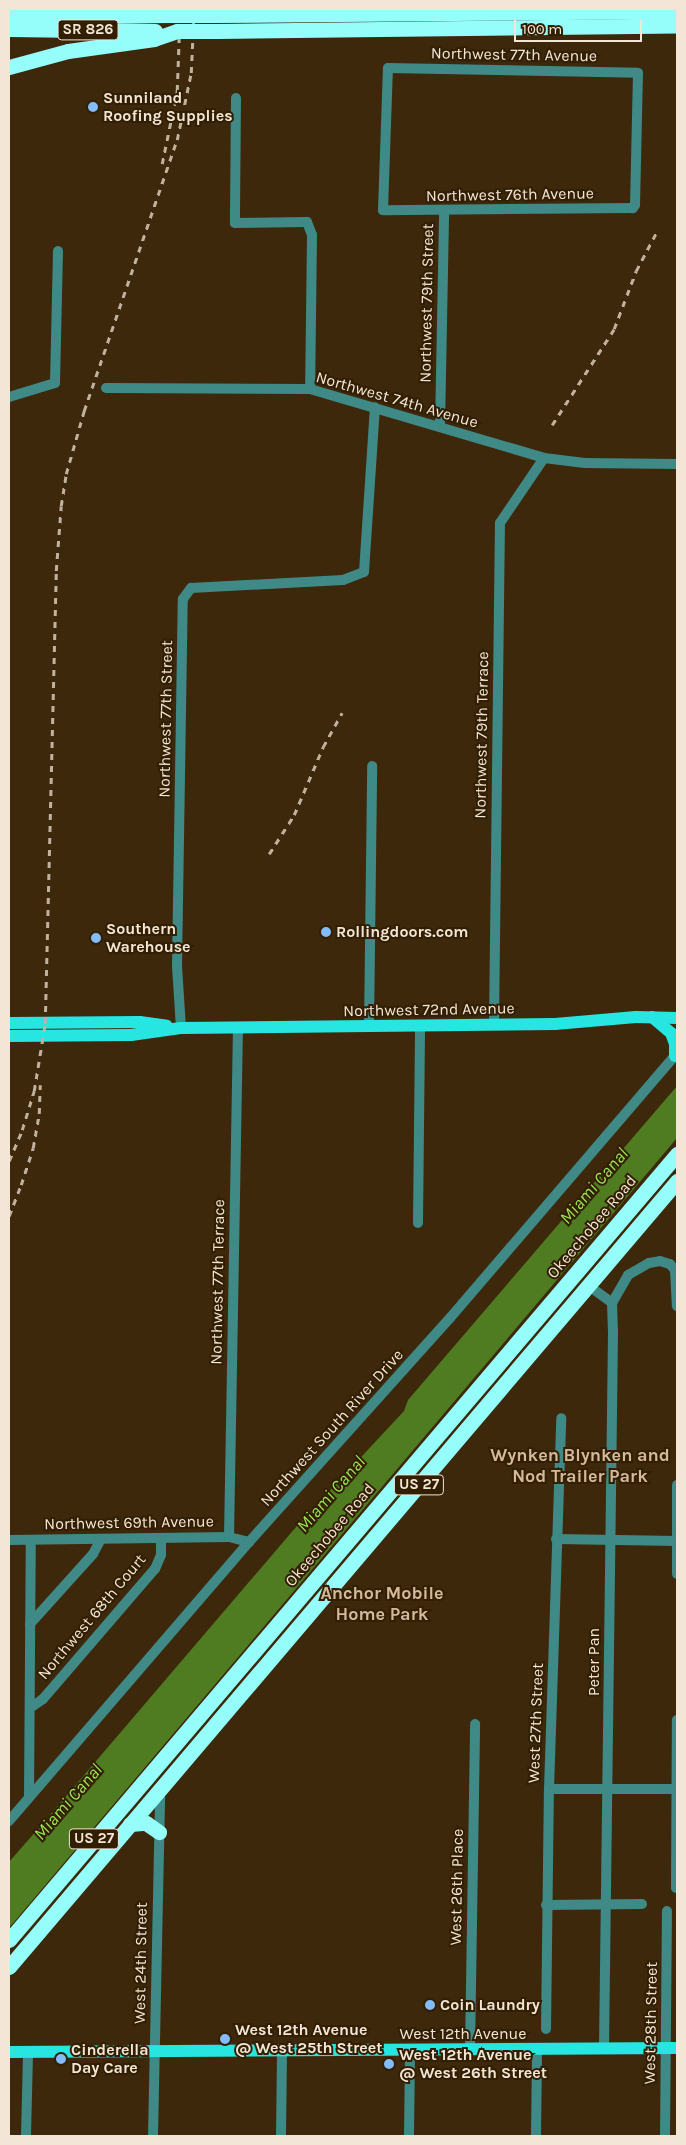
<!DOCTYPE html>
<style>
body{margin:0}
#map{position:relative;width:686px;height:2145px;overflow:hidden;background:#3d280b;font-family:Karla,sans-serif}
div>[style]{position:absolute}
[style*='--x']{left:calc(var(--x)*1px);top:calc(var(--y)*1px);width:calc(var(--w)*1px);rotate:calc(var(--a)*1deg)}
.water>*{inset:0;background:#4f7c20}
.minor>*{height:10px;margin:-5px;padding:0 5px;transform-origin:5px;border-radius:5px;background:#3f8986}
.major>*{height:12px;margin:-6px;padding:0 6px;transform-origin:6px;border-radius:6px;background:#27e6e1}
.highway>*{height:15px;margin:-7.5px;padding:0 7.5px;transform-origin:7.5px;border-radius:7.5px;background:#96fefa}
.rail>*{height:2.5px;margin-top:-1.25px;transform-origin:0;background:repeating-linear-gradient(90deg,#c1b29f 0 6px,transparent 0 12px)}
.highway-bridge>*{height:15px;margin:-7.5px;padding:0 7.5px;transform-origin:7.5px;border-radius:7.5px;background:#96fefa}
.dots>*{width:14px;height:14px;translate:-50% -50%;box-sizing:border-box;border:2px solid #321e02;border-radius:50%}
span{translate:-50% -50%;white-space:nowrap;text-align:center;line-height:1.15;-webkit-text-stroke:4px #321e02;paint-order:stroke}
.shield-label span{padding:1px 4px;background:#321e02;border:1px solid;border-radius:4px;-webkit-text-stroke-width:0}
.shield-label{font-size:15px;color:#f3e6d6;font-weight:700}
.street-label{font-size:16px;color:#f3e6d6}
.poi-label{font-size:16px;color:#f3e6d6;font-weight:700}
.left{translate:0 -50%;text-align:left}
.water-label{font-size:18px;color:#9be653;font-style:italic}
.neighbourhood-label{font-size:18px;color:#d4ba9b;font-weight:700}
.frame{position:absolute;inset:0;border:10px solid #f3e6d6;pointer-events:none}
.scale{position:absolute;left:514px;top:20px;width:128px;height:22px;box-sizing:border-box;border:2px solid #f3e6d6;border-top:0;padding-left:6px;font-size:15px;line-height:18px;white-space:nowrap;color:#f3e6d6;-webkit-text-stroke:4px #321e02;paint-order:stroke}
</style>
<div id="map">
<div class="water">
<i style="clip-path:polygon(677px 1086px,677px 1138px,9px 1928px,9px 1862px,37px 1830px,47px 1823px,50px 1815px,296px 1527px,404px 1411px,408px 1400px)"></i>
</div>
<div class="minor">
<i style="--x:388;--y:68;--w:250;--a:1.1"></i>
<i style="--x:638;--y:73;--w:132;--a:91.3"></i>
<i style="--x:635;--y:205;--w:4;--a:124"></i>
<i style="--x:633;--y:208;--w:250;--a:179.5"></i>
<i style="--x:383;--y:210;--w:142;--a:-88"></i>
<i style="--x:236;--y:98;--w:125;--a:90.5"></i>
<i style="--x:235;--y:223;--w:72;--a:-0.8"></i>
<i style="--x:307;--y:222;--w:14;--a:69"></i>
<i style="--x:312;--y:235;--w:154;--a:90.7"></i>
<i style="--x:106;--y:388;--w:204;--a:0.3"></i>
<i style="--x:310;--y:389;--w:244;--a:16.4"></i>
<i style="--x:544;--y:458;--w:41;--a:7"></i>
<i style="--x:585;--y:463;--w:92;--a:0.6"></i>
<i style="--x:9;--y:397;--w:48;--a:-16.9"></i>
<i style="--x:55;--y:383;--w:132;--a:-88.7"></i>
<i style="--x:440;--y:427;--w:216;--a:-88.9"></i>
<i style="--x:494;--y:1025;--w:502;--a:-89.32"></i>
<i style="--x:500;--y:523;--w:78;--a:-55.9"></i>
<i style="--x:369;--y:1027;--w:261;--a:-89.3"></i>
<i style="--x:181;--y:1028;--w:62;--a:-93.7"></i>
<i style="--x:177;--y:966;--w:367;--a:-89.1"></i>
<i style="--x:183;--y:599;--w:14;--a:-54"></i>
<i style="--x:191;--y:588;--w:152;--a:-3"></i>
<i style="--x:343;--y:580;--w:22;--a:-21"></i>
<i style="--x:364;--y:572;--w:165;--a:-86.2"></i>
<i style="--x:418;--y:1223;--w:197;--a:-89.4"></i>
<i style="--x:589;--y:1286;--w:29;--a:36"></i>
<i style="--x:612;--y:1303;--w:32;--a:-60"></i>
<i style="--x:628;--y:1275;--w:24;--a:-30"></i>
<i style="--x:649;--y:1263;--w:11;--a:-10"></i>
<i style="--x:660;--y:1261;--w:10;--a:17"></i>
<i style="--x:670;--y:1264;--w:8;--a:50"></i>
<i style="--x:675;--y:1270;--w:36;--a:87"></i>
<i style="--x:677;--y:1485;--w:89;--a:90"></i>
<i style="--x:229;--y:1537;--w:509;--a:-88.99"></i>
<i style="--x:556;--y:1539;--w:121;--a:0.9"></i>
<i style="--x:9;--y:1540;--w:220;--a:-0.8"></i>
<i style="--x:229;--y:1537;--w:21;--a:14"></i>
<i style="--x:30;--y:1624;--w:94;--a:-48"></i>
<i style="--x:93;--y:1554;--w:17;--a:-62"></i>
<i style="--x:30;--y:1708;--w:16;--a:-35"></i>
<i style="--x:43;--y:1699;--w:172;--a:-49.3"></i>
<i style="--x:155;--y:1569;--w:15;--a:-67"></i>
<i style="--x:161;--y:1555;--w:17;--a:-90"></i>
<i style="--x:549;--y:1789;--w:127;--a:0"></i>
<i style="--x:29;--y:1797;--w:257;--a:-89.6"></i>
<i style="--x:9;--y:1821;--w:368;--a:-49.3"></i>
<i style="--x:249;--y:1542;--w:301;--a:-48.1"></i>
<i style="--x:450;--y:1318;--w:349;--a:-49.4"></i>
<i style="--x:676;--y:1888;--w:168;--a:-89.7"></i>
<i style="--x:546;--y:1905;--w:96;--a:-0.6"></i>
<i style="--x:546;--y:2029;--w:240;--a:-89.3"></i>
<i style="--x:549;--y:1789;--w:371;--a:-88.1"></i>
<i style="--x:604;--y:2049;--w:717;--a:-89.28"></i>
<i style="--x:613;--y:1332;--w:29;--a:-92"></i>
<i style="--x:470;--y:2050;--w:326;--a:-89.1"></i>
<i style="--x:26;--y:2136;--w:84;--a:-88.6"></i>
<i style="--x:153;--y:2136;--w:346;--a:-88.8"></i>
<i style="--x:281;--y:2136;--w:86;--a:-89.3"></i>
<i style="--x:409;--y:2136;--w:86;--a:-89.3"></i>
<i style="--x:536;--y:2136;--w:86;--a:-89.3"></i>
<i style="--x:665;--y:2136;--w:225;--a:-89.5"></i>
</div>
<div class="major">
<i style="--x:652;--y:1017;--w:25;--a:40"></i>
<i style="--x:671;--y:1033;--w:12;--a:70"></i>
<i style="--x:675;--y:1044;--w:12;--a:90"></i>
<i style="--x:9;--y:1023;--w:131;--a:-0.4"></i>
<i style="--x:140;--y:1022;--w:27;--a:8"></i>
<i style="--x:9;--y:1036;--w:122;--a:-0.5"></i>
<i style="--x:131;--y:1035;--w:50;--a:-8"></i>
<i style="--x:181;--y:1028;--w:374;--a:-0.6"></i>
<i style="--x:555;--y:1024;--w:81;--a:-4.9"></i>
<i style="--x:636;--y:1017;--w:41;--a:1.4"></i>
<i style="--x:9;--y:2052;--w:668;--a:-0.34"></i>
</div>
<div class="highway">
<i style="--x:217;--y:15;--w:460;--a:-0.5"></i>
<i style="--x:9;--y:17;--w:159;--a:-0.7"></i>
<i style="--x:9;--y:29;--w:146;--a:0.8"></i>
<i style="--x:218;--y:31;--w:459;--a:-0.7"></i>
<i style="--x:9;--y:67;--w:61;--a:-15.2"></i>
<i style="--x:68;--y:51;--w:87;--a:-7.9"></i>
<i style="--x:154;--y:39;--w:24;--a:-19"></i>
<i style="--x:130;--y:1824;--w:16;--a:-4"></i>
<i style="--x:146;--y:1823;--w:16;--a:35"></i>
<i style="--x:9;--y:1940;--w:1032;--a:-49.64"></i>
<i style="--x:9;--y:1967;--w:1032;--a:-49.64"></i>
</div>
<div class="rail">
<i style="--x:162;--y:164;--w:75;--a:-78.4"></i>
<i style="--x:177;--y:91;--w:82;--a:-87.9"></i>
<i style="--x:552;--y:425;--w:114;--a:-57.1"></i>
<i style="--x:614;--y:329;--w:62;--a:-69.2"></i>
<i style="--x:636;--y:271;--w:43;--a:-62.2"></i>
<i style="--x:269;--y:854;--w:46;--a:-57.3"></i>
<i style="--x:294;--y:815;--w:74;--a:-66.9"></i>
<i style="--x:323;--y:747;--w:39;--a:-61"></i>
<i style="--x:9;--y:1161;--w:34;--a:-67"></i>
<i style="--x:22;--y:1130;--w:41;--a:-72.9"></i>
<i style="--x:34;--y:1091;--w:68;--a:-80.7"></i>
<i style="--x:45;--y:1024;--w:453;--a:-88.6"></i>
<i style="--x:56;--y:571;--w:65;--a:-85.6"></i>
<i style="--x:61;--y:506;--w:32;--a:-81"></i>
<i style="--x:66;--y:474;--w:66;--a:-74.1"></i>
<i style="--x:84;--y:411;--w:287;--a:-71.1"></i>
<i style="--x:177;--y:140;--w:68;--a:-78.2"></i>
<i style="--x:191;--y:73;--w:64;--a:-87.3"></i>
<i style="--x:9;--y:1216;--w:33;--a:-69"></i>
<i style="--x:21;--y:1185;--w:39;--a:-72"></i>
<i style="--x:33;--y:1148;--w:35;--a:-80"></i>
<i style="--x:39;--y:1114;--w:29;--a:-88"></i>
</div>
<div class="highway-bridge">
<i style="--x:168;--y:15;--w:49;--a:0"></i>
<i style="--x:177;--y:31;--w:41;--a:0"></i>
</div>
<div class="dots">
<i style="left:93px;top:107px;background:#84bcfb"></i>
<i style="left:326px;top:932px;background:#84bcfb"></i>
<i style="left:96px;top:938px;background:#84bcfb"></i>
<i style="left:430px;top:2005px;background:#84bcfb"></i>
<i style="left:225px;top:2039px;background:#84bcfb"></i>
<i style="left:61px;top:2059px;background:#84bcfb"></i>
<i style="left:389px;top:2064px;background:#84bcfb"></i>
</div>
<div class="shield-label">
<span style="left:88px;top:30px">SR 826</span>
<span style="left:419px;top:1485px">US 27</span>
<span style="left:94px;top:1839px">US 27</span>
</div>
<div class="street-label">
<span style="left:514px;top:55px;rotate:1deg">Northwest 77th Avenue</span>
<span style="left:510px;top:195px;rotate:-1deg">Northwest 76th Avenue</span>
<span style="left:427px;top:303px;rotate:-89deg">Northwest 79th Street</span>
<span style="left:397px;top:400px;rotate:16deg">Northwest 74th Avenue</span>
<span style="left:166px;top:719px;rotate:-89deg">Northwest 77th Street</span>
<span style="left:482px;top:735px;rotate:-89deg">Northwest 79th Terrace</span>
<span style="left:429px;top:1010px;rotate:-1deg">Northwest 72nd Avenue</span>
<span style="left:592px;top:1227px;rotate:-50deg">Okeechobee Road</span>
<span style="left:218px;top:1282px;rotate:-89deg">Northwest 77th Terrace</span>
<span style="left:332px;top:1428px;rotate:-48deg">Northwest South River Drive</span>
<span style="left:129px;top:1523px;rotate:-1deg">Northwest 69th Avenue</span>
<span style="left:330px;top:1535px;rotate:-50deg">Okeechobee Road</span>
<span style="left:92px;top:1617px;rotate:-50deg">Northwest 68th Court</span>
<span style="left:594px;top:1662px;rotate:-90deg">Peter Pan</span>
<span style="left:536px;top:1723px;rotate:-88deg">West 27th Street</span>
<span style="left:457px;top:1887px;rotate:-89deg">West 26th Place</span>
<span style="left:141px;top:1963px;rotate:-89deg">West 24th Street</span>
<span style="left:651px;top:2023px;rotate:-89deg">West 28th Street</span>
<span style="left:463px;top:2034px">West 12th Avenue</span>
</div>
<div class="poi-label">
<span class="left" style="left:103px;top:107px">Sunniland<br>Roofing Supplies</span>
<span class="left" style="left:106px;top:938px">Southern<br>Warehouse</span>
<span class="left" style="left:336px;top:932px">Rollingdoors.com</span>
<span class="left" style="left:440px;top:2005px">Coin Laundry</span>
<span class="left" style="left:235px;top:2039px">West 12th Avenue<br>@ West 25th Street</span>
<span class="left" style="left:71px;top:2059px">Cinderella<br>Day Care</span>
<span class="left" style="left:399px;top:2064px">West 12th Avenue<br>@ West 26th Street</span>
</div>
<div class="water-label">
<span style="left:594px;top:1186px;rotate:-49deg">Miami Canal</span>
<span style="left:331px;top:1494px;rotate:-49deg">Miami Canal</span>
<span style="left:68px;top:1802px;rotate:-49deg">Miami Canal</span>
</div>
<div class="neighbourhood-label">
<span style="left:580px;top:1466px">Wynken Blynken and<br>Nod Trailer Park</span>
<span style="left:382px;top:1604px">Anchor Mobile<br>Home Park</span>
</div>
<div class="frame"></div>
<div class="scale">100 m</div>
</div>
